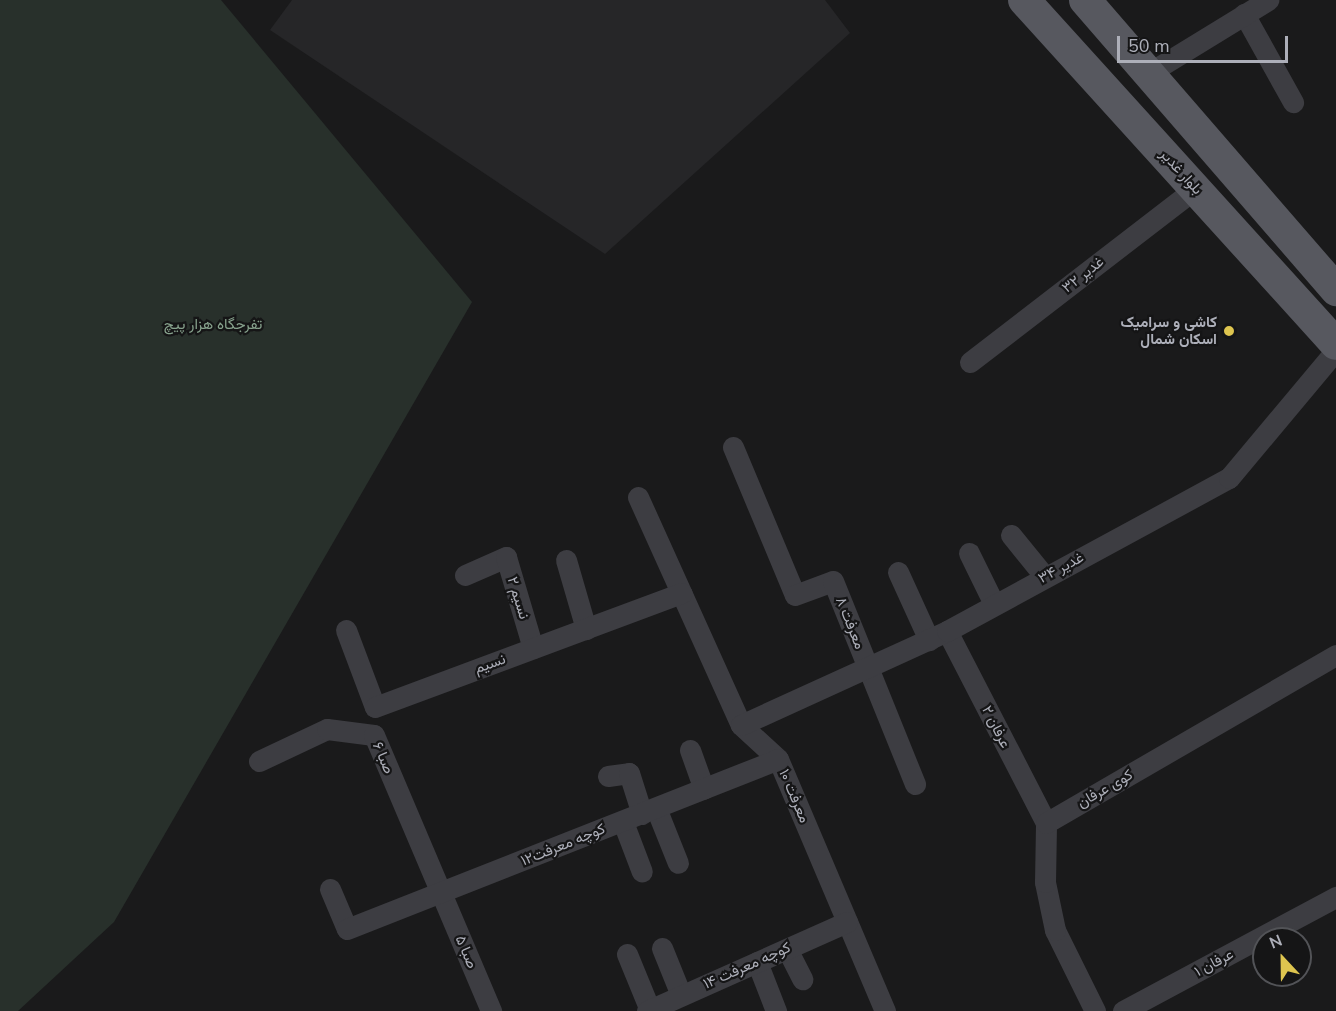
<!DOCTYPE html>
<meta charset="utf-8">
<style>
body{margin:0}
#map{position:relative;width:1336px;height:1011px;overflow:hidden;background:#1a1a1b;font-family:"Nunito Sans",Vazirmatn,sans-serif}
div>[style]{position:absolute}
[style*='--x']{left:calc(var(--x)*1px);top:calc(var(--y)*1px);width:calc(var(--w)*1px);rotate:calc(var(--a)*1deg)}
.built>*{inset:0;background:#262628}
.green>*{inset:0;background:#28302b}
.street>*{height:21px;margin:-10.5px;padding:0 10.5px;transform-origin:10.5px;border-radius:10.5px;background:#3d3d42}
.primary>*{height:32px;margin:-16px;padding:0 16px;transform-origin:16px;border-radius:16px;background:#57585f}
.dots>*{width:16px;height:16px;translate:-50% -50%;box-sizing:border-box;border:3px solid #151516;border-radius:50%}
span{translate:-50% -50%;white-space:nowrap;text-align:center;line-height:1.15;-webkit-text-stroke:4.5px #151516;paint-order:stroke}
.street-label{font-size:15px;color:#adafb9}
.poi-label{font-size:15px;color:#adafb9;font-weight:700}
.right{translate:-100% -50%;text-align:right}
.park-label{font-size:15px;color:#87a28d}
.north{position:absolute;left:1252px;top:927px;width:60px;height:60px;box-sizing:border-box;background:#151516;border:2px solid #525357;border-radius:50%;rotate:338deg;font-size:16px;font-weight:700;line-height:24px;text-align:center;color:#adafb9}
.north::after{content:'';display:block;margin:auto;width:21px;height:27px;background:#dec54f;clip-path:polygon(50% 0,100% 100%,50% 72%,0 100%)}
.scale{position:absolute;left:1117px;top:36px;width:171px;height:27px;box-sizing:border-box;border:3px solid #adafb9;border-top:0;padding-left:8px;font-size:18px;line-height:21px;white-space:nowrap;color:#adafb9;-webkit-text-stroke:4px #151516;paint-order:stroke}
</style>
<div id="map">
<div class="built">
<i style="clip-path:polygon(292px 0,825px 0,850px 33px,605px 254px,270px 30px)"></i>
</div>
<div class="green">
<i style="clip-path:polygon(0 0,221px 0,472px 302px,114px 922px,18px 1011px,0 1011px)"></i>
</div>
<div class="street">
<i style="--x:1244;--y:14;--w:101;--a:60.9"></i>
<i style="--x:1149;--y:73;--w:140;--a:-31.5"></i>
<i style="--x:970;--y:362;--w:285;--a:-37.6"></i>
<i style="--x:733;--y:447;--w:160;--a:67.3"></i>
<i style="--x:795;--y:595;--w:40;--a:-20.2"></i>
<i style="--x:833;--y:581;--w:219;--a:68"></i>
<i style="--x:638;--y:497;--w:250;--a:65.7"></i>
<i style="--x:741;--y:725;--w:50;--a:42.6"></i>
<i style="--x:778;--y:759;--w:274;--a:67"></i>
<i style="--x:1011;--y:535;--w:54;--a:51"></i>
<i style="--x:969;--y:553;--w:57;--a:63.9"></i>
<i style="--x:566;--y:560;--w:72;--a:73.8"></i>
<i style="--x:898;--y:572;--w:75;--a:65.5"></i>
<i style="--x:465;--y:575;--w:45;--a:-23.7"></i>
<i style="--x:506;--y:557;--w:95;--a:73.5"></i>
<i style="--x:346;--y:630;--w:82;--a:69.4"></i>
<i style="--x:375;--y:707;--w:327;--a:-20.4"></i>
<i style="--x:947;--y:631;--w:216;--a:62.7"></i>
<i style="--x:741;--y:725;--w:226;--a:-24.5"></i>
<i style="--x:947;--y:631;--w:321;--a:-28.5"></i>
<i style="--x:1229;--y:478;--w:167;--a:-50.1"></i>
<i style="--x:690;--y:750;--w:41;--a:70.3"></i>
<i style="--x:259;--y:761;--w:75;--a:-25.2"></i>
<i style="--x:327;--y:729;--w:47;--a:7.3"></i>
<i style="--x:374;--y:735;--w:300;--a:67"></i>
<i style="--x:608;--y:776;--w:21;--a:-8"></i>
<i style="--x:629;--y:773;--w:43;--a:72.4"></i>
<i style="--x:656;--y:808;--w:59;--a:68.2"></i>
<i style="--x:623;--y:822;--w:53;--a:69.2"></i>
<i style="--x:330;--y:889;--w:43;--a:67"></i>
<i style="--x:347;--y:929;--w:463;--a:-21.5"></i>
<i style="--x:662;--y:948;--w:51;--a:68"></i>
<i style="--x:787;--y:949;--w:34;--a:63"></i>
<i style="--x:627;--y:954;--w:61;--a:67.7"></i>
<i style="--x:757;--y:962;--w:53;--a:68.8"></i>
<i style="--x:647;--y:1011;--w:219;--a:-24"></i>
<i style="--x:1095;--y:1011;--w:90;--a:-116.3"></i>
<i style="--x:1055;--y:930;--w:49;--a:-101.8"></i>
<i style="--x:1045;--y:882;--w:59;--a:-89"></i>
<i style="--x:1046;--y:823;--w:335;--a:-30.1"></i>
<i style="--x:1123;--y:1011;--w:242;--a:-28.2"></i>
</div>
<div class="primary">
<i style="--x:1024;--y:0;--w:464;--a:47.8"></i>
<i style="--x:1085;--y:0;--w:384;--a:49.1"></i>
</div>
<div class="dots">
<i style="left:1229px;top:331px;background:#dec54f"></i>
</div>
<div class="street-label">
<span style="left:1181px;top:172px;rotate:48deg">بلوار غدیر</span>
<span style="left:1083px;top:275px;rotate:-38deg">۳۲ غدیر</span>
<span style="left:1061px;top:568px;rotate:-28deg">۳۴ غدیر</span>
<span style="left:518px;top:598px;rotate:73deg">۲ نسیم</span>
<span style="left:850px;top:623px;rotate:68deg">معرفت ۸</span>
<span style="left:490px;top:664px;rotate:-20deg">نسیم</span>
<span style="left:996px;top:727px;rotate:63deg">۲ عرفان</span>
<span style="left:383px;top:758px;rotate:67deg">۶ صبا</span>
<span style="left:1105px;top:789px;rotate:-30deg">کوی عرفان</span>
<span style="left:794px;top:796px;rotate:67deg">معرفت ۱۰</span>
<span style="left:563px;top:845px;rotate:-22deg">کوچه معرفت۱۲</span>
<span style="left:466px;top:952px;rotate:67deg">صبا ۵</span>
<span style="left:1214px;top:963px;rotate:-28deg">عرفان ۱</span>
<span style="left:747px;top:966px;rotate:-24deg">کوچه معرفت ۱۴</span>
</div>
<div class="poi-label">
<span class="right" style="left:1217px;top:331px">کاشی و سرامیک<br>اسکان شمال</span>
</div>
<div class="park-label">
<span style="left:213px;top:325px">تفرجگاه هزار پیچ</span>
</div>
<div class="north">N</div>
<div class="scale">50 m</div>
</div>
